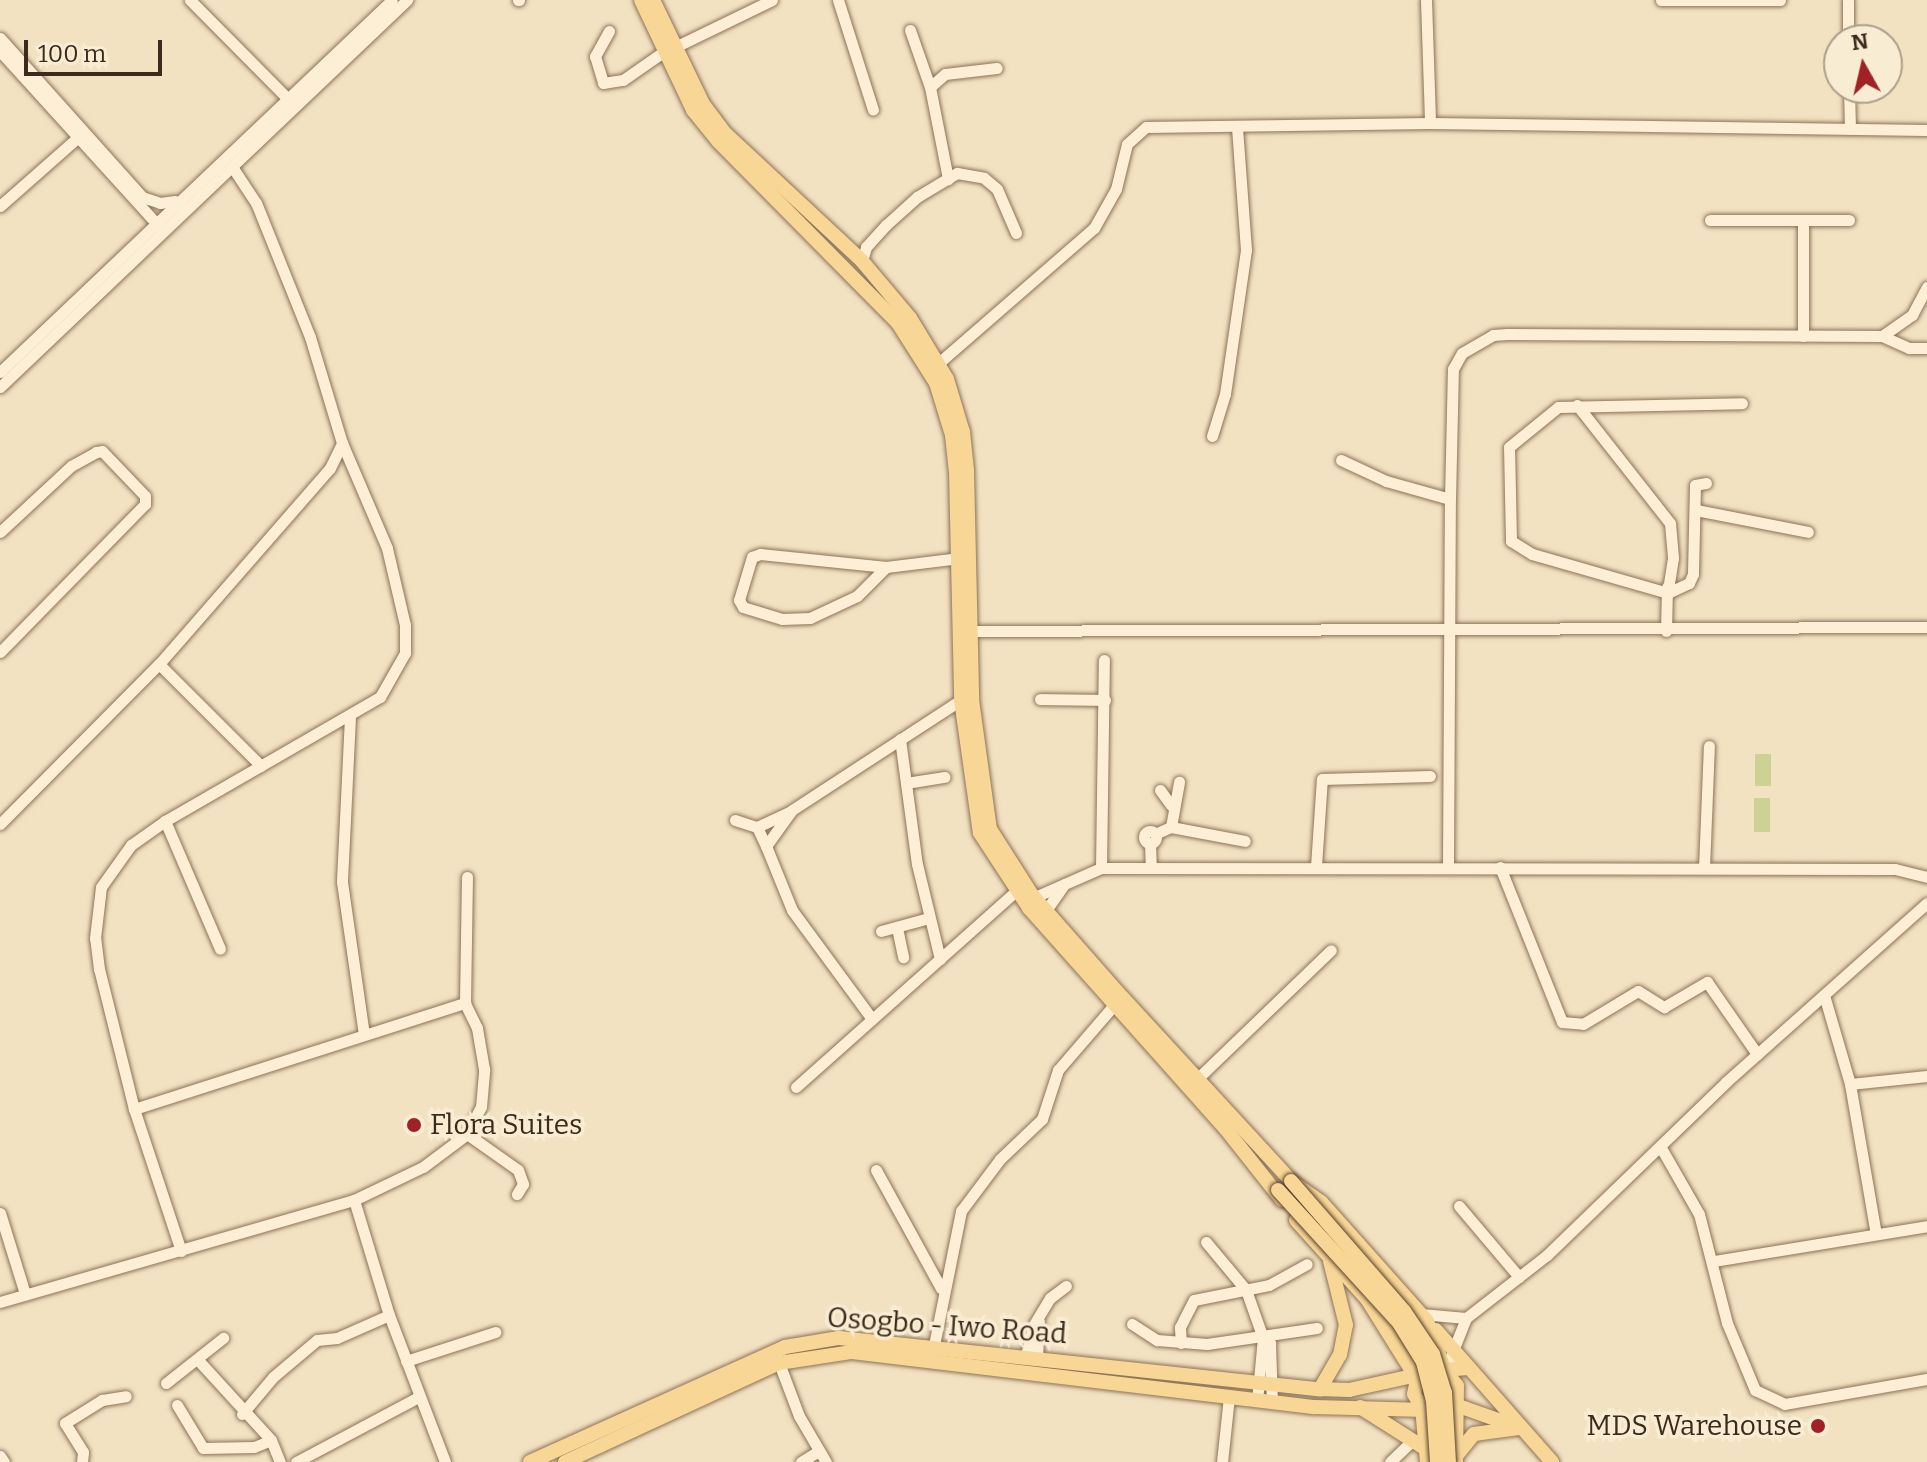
<!DOCTYPE html>
<style>
body{margin:0}
#map{position:relative;width:1927px;height:1462px;overflow:hidden;background:#f2e2c2;font-family:Bitter,serif}
div>[style]{position:absolute}
[style*='--x']{left:calc(var(--x)*1px);top:calc(var(--y)*1px);width:calc(var(--w)*1px);rotate:calc(var(--a)*1deg)}
.green>*{inset:0;background:#ccd194;transform-origin:0 0}
.roads{filter:drop-shadow(0 0 2px #8d7257) drop-shadow(0 0 2px #8d7257)}
.minor>*{height:11px;margin:-5.5px;padding:0 5.5px;transform-origin:5.5px;border-radius:5.5px;background:#fcefd6}
.minor>.ring{margin:-5.5px;padding:0;box-sizing:content-box;background:none;border:11px solid #fcefd6;border-radius:50%}
.major>*{height:14px;margin:-7px;padding:0 7px;transform-origin:7px;border-radius:7px;background:#f8d796}
.bridges{filter:drop-shadow(0 0 2px #5b402c) drop-shadow(0 0 2px #5b402c)}
.major-bridge>*{height:14px;margin:-7px;padding:0 7px;transform-origin:7px;border-radius:7px;background:#f8d796}
.dots>*{width:22px;height:22px;translate:-50% -50%;box-sizing:border-box;border:4px solid #f8ecd2;border-radius:50%}
span{translate:-50% -50%;white-space:nowrap;text-align:center;line-height:1.15;-webkit-text-stroke:7px #f8ecd2;paint-order:stroke}
.poi-label{font-size:28px;color:#3c2b1d}
.left{translate:0 -50%;text-align:left}
.right{translate:-100% -50%;text-align:right}
.street-label{font-size:28px;color:#3c2b1d}
.north{position:absolute;left:1823px;top:24px;width:80px;height:80px;box-sizing:border-box;background:#f8ecd2;border:2px solid #ad9f8a;border-radius:50%;rotate:352deg;font-size:22px;font-weight:700;line-height:32px;text-align:center;color:#3c2b1d}
.north::after{content:'';display:block;margin:auto;width:28px;height:36px;background:#a12226;clip-path:polygon(50% 0,100% 100%,50% 72%,0 100%)}
.scale{position:absolute;left:24px;top:40px;width:138px;height:36px;box-sizing:border-box;border:4px solid #3c2b1d;border-top:0;padding-left:10px;font-size:24px;line-height:28px;white-space:nowrap;color:#3c2b1d;-webkit-text-stroke:6px #f8ecd2;paint-order:stroke}
</style>
<div id="map">
<div class="green">
<i style="left:1755px;top:754px;width:16px;height:32px"></i>
<i style="left:1754px;top:798px;width:16px;height:34px"></i>
</div>
<div class="roads">
<div class="minor">
<i style="--x:190;--y:0;--w:139;--a:45.3"></i>
<i style="--x:518;--y:0;--w:1;--a:0"></i>
<i style="--x:838;--y:0;--w:115;--a:72.3"></i>
<i style="--x:1426;--y:0;--w:123;--a:88.1"></i>
<i style="--x:1661;--y:0;--w:119;--a:0"></i>
<i style="--x:1848;--y:0;--w:40;--a:90"></i>
<i style="--x:910;--y:30;--w:60;--a:70.7"></i>
<i style="--x:930;--y:87;--w:94;--a:78.9"></i>
<i style="--x:609;--y:31;--w:29;--a:119"></i>
<i style="--x:595;--y:56;--w:28;--a:73"></i>
<i style="--x:603;--y:83;--w:20;--a:-9"></i>
<i style="--x:623;--y:80;--w:49;--a:-35"></i>
<i style="--x:0;--y:38;--w:213;--a:48.2"></i>
<i style="--x:142;--y:197;--w:19;--a:18"></i>
<i style="--x:160;--y:203;--w:15;--a:-8"></i>
<i style="--x:673;--y:48;--w:110;--a:-25.9"></i>
<i style="--x:0;--y:51;--w:235;--a:47.8"></i>
<i style="--x:930;--y:87;--w:20;--a:-41"></i>
<i style="--x:945;--y:74;--w:52;--a:-6.6"></i>
<i style="--x:1849;--y:88;--w:41;--a:88.6"></i>
<i style="--x:0;--y:206;--w:103;--a:-41.4"></i>
<i style="--x:1710;--y:220;--w:139;--a:0"></i>
<i style="--x:862;--y:261;--w:15;--a:-74"></i>
<i style="--x:866;--y:247;--w:30;--a:-48"></i>
<i style="--x:886;--y:225;--w:42;--a:-42.1"></i>
<i style="--x:917;--y:197;--w:47;--a:-31"></i>
<i style="--x:957;--y:173;--w:27;--a:10"></i>
<i style="--x:984;--y:178;--w:17;--a:40"></i>
<i style="--x:997;--y:189;--w:48;--a:66.6"></i>
<i style="--x:1803;--y:336;--w:115;--a:-90"></i>
<i style="--x:1882;--y:336;--w:37;--a:-35"></i>
<i style="--x:1912;--y:315;--w:32;--a:-62"></i>
<i style="--x:934;--y:367;--w:212;--a:-41"></i>
<i style="--x:1094;--y:228;--w:45;--a:-60.6"></i>
<i style="--x:1116;--y:189;--w:46;--a:-76.3"></i>
<i style="--x:1127;--y:144;--w:25;--a:-42"></i>
<i style="--x:1146;--y:127;--w:284;--a:-0.8"></i>
<i style="--x:1430;--y:123;--w:497;--a:0.8"></i>
<i style="--x:0;--y:372;--w:540;--a:-43.5"></i>
<i style="--x:0;--y:387;--w:562;--a:-43.56"></i>
<i style="--x:1577;--y:405;--w:150;--a:51.8"></i>
<i style="--x:1670;--y:523;--w:35;--a:85"></i>
<i style="--x:1673;--y:558;--w:32;--a:99"></i>
<i style="--x:1212;--y:436;--w:44;--a:-72.8"></i>
<i style="--x:1225;--y:394;--w:146;--a:-81.7"></i>
<i style="--x:1246;--y:250;--w:124;--a:-94.2"></i>
<i style="--x:1341;--y:460;--w:50;--a:25"></i>
<i style="--x:1386;--y:481;--w:66;--a:15.7"></i>
<i style="--x:1706;--y:483;--w:11;--a:170"></i>
<i style="--x:1695;--y:485;--w:89;--a:91.3"></i>
<i style="--x:1693;--y:574;--w:10;--a:114"></i>
<i style="--x:1689;--y:583;--w:23;--a:155"></i>
<i style="--x:1668;--y:593;--w:141;--a:-164"></i>
<i style="--x:1532;--y:554;--w:25;--a:-148"></i>
<i style="--x:1511;--y:541;--w:94;--a:-91.2"></i>
<i style="--x:1509;--y:447;--w:63;--a:-39.2"></i>
<i style="--x:1558;--y:407;--w:184;--a:-1.2"></i>
<i style="--x:1696;--y:510;--w:114;--a:11.1"></i>
<i style="--x:0;--y:532;--w:97;--a:-42.9"></i>
<i style="--x:71;--y:466;--w:29;--a:-29"></i>
<i style="--x:96;--y:452;--w:6;--a:-9"></i>
<i style="--x:102;--y:451;--w:62;--a:46.3"></i>
<i style="--x:145;--y:496;--w:8;--a:90"></i>
<i style="--x:145;--y:504;--w:207;--a:134.4"></i>
<i style="--x:886;--y:567;--w:41;--a:135"></i>
<i style="--x:857;--y:596;--w:52;--a:154.9"></i>
<i style="--x:810;--y:618;--w:28;--a:178"></i>
<i style="--x:782;--y:619;--w:41;--a:-162.9"></i>
<i style="--x:743;--y:607;--w:8;--a:-120"></i>
<i style="--x:739;--y:600;--w:45;--a:-73.2"></i>
<i style="--x:752;--y:557;--w:9;--a:-21"></i>
<i style="--x:760;--y:554;--w:127;--a:5.9"></i>
<i style="--x:886;--y:567;--w:74;--a:-7"></i>
<i style="--x:964;--y:631;--w:963;--a:-0.24"></i>
<i style="--x:1666;--y:631;--w:44;--a:-88.7"></i>
<i style="--x:159;--y:664;--w:144;--a:45"></i>
<i style="--x:1040;--y:699;--w:65;--a:0.9"></i>
<i style="--x:350;--y:717;--w:165;--a:92.8"></i>
<i style="--x:342;--y:882;--w:154;--a:81.8"></i>
<i style="--x:900;--y:739;--w:126;--a:82.3"></i>
<i style="--x:917;--y:864;--w:98;--a:76.4"></i>
<i style="--x:906;--y:783;--w:39;--a:-9"></i>
<i style="--x:1160;--y:790;--w:19;--a:54"></i>
<i style="--x:735;--y:820;--w:23;--a:18"></i>
<i style="--x:757;--y:827;--w:21;--a:65"></i>
<i style="--x:165;--y:821;--w:139;--a:66.7"></i>
<i style="--x:0;--y:824;--w:226;--a:-45.2"></i>
<i style="--x:159;--y:664;--w:260;--a:-48.9"></i>
<i style="--x:330;--y:468;--w:28;--a:-64"></i>
<i style="--x:757;--y:827;--w:35;--a:-25"></i>
<i style="--x:1171;--y:827;--w:46;--a:-79.9"></i>
<i class="ring" style="left:1144px;top:831px;width:1px;height:1px"></i>
<i style="--x:1155;--y:834;--w:17;--a:-24"></i>
<i style="--x:1171;--y:827;--w:75;--a:10.7"></i>
<i style="--x:1150;--y:843;--w:24;--a:88"></i>
<i style="--x:1316;--y:866;--w:87;--a:-86.1"></i>
<i style="--x:1322;--y:779;--w:108;--a:-1.6"></i>
<i style="--x:1448;--y:866;--w:367;--a:-89.7"></i>
<i style="--x:1450;--y:499;--w:130;--a:-88.7"></i>
<i style="--x:1453;--y:369;--w:18;--a:-61"></i>
<i style="--x:1462;--y:353;--w:36;--a:-30"></i>
<i style="--x:1493;--y:335;--w:14;--a:-4"></i>
<i style="--x:1507;--y:334;--w:375;--a:0.3"></i>
<i style="--x:1882;--y:336;--w:30;--a:24"></i>
<i style="--x:1909;--y:348;--w:18;--a:0"></i>
<i style="--x:1500;--y:867;--w:167;--a:68.2"></i>
<i style="--x:1562;--y:1022;--w:21;--a:5"></i>
<i style="--x:1583;--y:1024;--w:64;--a:-31"></i>
<i style="--x:1638;--y:991;--w:31;--a:32"></i>
<i style="--x:1664;--y:1007;--w:50;--a:-30.2"></i>
<i style="--x:1707;--y:982;--w:88;--a:55.2"></i>
<i style="--x:1101;--y:868;--w:208;--a:-89.2"></i>
<i style="--x:1704;--y:868;--w:122;--a:-87.7"></i>
<i style="--x:1028;--y:900;--w:80;--a:-23.7"></i>
<i style="--x:1101;--y:868;--w:794;--a:0.07"></i>
<i style="--x:1895;--y:869;--w:33;--a:14"></i>
<i style="--x:1042;--y:916;--w:39;--a:-55"></i>
<i style="--x:897;--y:928;--w:30;--a:78"></i>
<i style="--x:881;--y:931;--w:50;--a:-15.2"></i>
<i style="--x:1824;--y:995;--w:93;--a:73.7"></i>
<i style="--x:1850;--y:1084;--w:152;--a:80.2"></i>
<i style="--x:872;--y:1019;--w:135;--a:-126.3"></i>
<i style="--x:792;--y:910;--w:69;--a:-112.1"></i>
<i style="--x:766;--y:846;--w:44;--a:-54.2"></i>
<i style="--x:792;--y:810;--w:202;--a:-33.1"></i>
<i style="--x:1196;--y:1080;--w:187;--a:-43.9"></i>
<i style="--x:1850;--y:1084;--w:77;--a:-5.9"></i>
<i style="--x:796;--y:1087;--w:295;--a:-41.7"></i>
<i style="--x:134;--y:1109;--w:348;--a:-17.8"></i>
<i style="--x:467;--y:1134;--w:62;--a:35.2"></i>
<i style="--x:518;--y:1170;--w:15;--a:70"></i>
<i style="--x:523;--y:1184;--w:12;--a:121"></i>
<i style="--x:1660;--y:1146;--w:78;--a:60.2"></i>
<i style="--x:1699;--y:1214;--w:113;--a:75.6"></i>
<i style="--x:1727;--y:1323;--w:73;--a:67.3"></i>
<i style="--x:1755;--y:1390;--w:33;--a:25"></i>
<i style="--x:1785;--y:1404;--w:144;--a:-10"></i>
<i style="--x:876;--y:1170;--w:135;--a:61.2"></i>
<i style="--x:354;--y:1200;--w:120;--a:73.1"></i>
<i style="--x:389;--y:1315;--w:157;--a:69.1"></i>
<i style="--x:1459;--y:1206;--w:93;--a:49.8"></i>
<i style="--x:0;--y:1213;--w:85;--a:72.8"></i>
<i style="--x:1206;--y:1242;--w:62;--a:50.2"></i>
<i style="--x:1246;--y:1290;--w:51;--a:70.5"></i>
<i style="--x:1263;--y:1338;--w:9;--a:36"></i>
<i style="--x:1270;--y:1343;--w:60;--a:88.1"></i>
<i style="--x:181;--y:1251;--w:150;--a:-108.3"></i>
<i style="--x:134;--y:1109;--w:144;--a:-104"></i>
<i style="--x:99;--y:969;--w:31;--a:-97"></i>
<i style="--x:95;--y:938;--w:51;--a:-83.3"></i>
<i style="--x:101;--y:887;--w:52;--a:-54.5"></i>
<i style="--x:131;--y:845;--w:42;--a:-35.2"></i>
<i style="--x:165;--y:821;--w:248;--a:-30"></i>
<i style="--x:380;--y:697;--w:51;--a:-60.4"></i>
<i style="--x:405;--y:653;--w:28;--a:-90"></i>
<i style="--x:405;--y:625;--w:79;--a:-103.2"></i>
<i style="--x:387;--y:548;--w:114;--a:-113.2"></i>
<i style="--x:342;--y:443;--w:111;--a:-106.8"></i>
<i style="--x:310;--y:337;--w:144;--a:-111.9"></i>
<i style="--x:256;--y:203;--w:42;--a:-123.3"></i>
<i style="--x:1714;--y:1261;--w:216;--a:-9.3"></i>
<i style="--x:0;--y:1302;--w:368;--a:-16.1"></i>
<i style="--x:354;--y:1200;--w:76;--a:-25.6"></i>
<i style="--x:423;--y:1167;--w:55;--a:-36.9"></i>
<i style="--x:467;--y:1134;--w:30;--a:-63"></i>
<i style="--x:481;--y:1107;--w:38;--a:-85"></i>
<i style="--x:484;--y:1069;--w:42;--a:-99.7"></i>
<i style="--x:477;--y:1028;--w:28;--a:-116"></i>
<i style="--x:465;--y:1003;--w:126;--a:-89.1"></i>
<i style="--x:1421;--y:1314;--w:45;--a:5.1"></i>
<i style="--x:1132;--y:1324;--w:30;--a:33"></i>
<i style="--x:1157;--y:1340;--w:50;--a:4.6"></i>
<i style="--x:1207;--y:1344;--w:111;--a:-8.3"></i>
<i style="--x:1181;--y:1343;--w:16;--a:-94"></i>
<i style="--x:1180;--y:1327;--w:30;--a:-63"></i>
<i style="--x:1194;--y:1300;--w:76;--a:-11.3"></i>
<i style="--x:1269;--y:1285;--w:43;--a:-28.9"></i>
<i style="--x:934;--y:1345;--w:137;--a:-78.6"></i>
<i style="--x:961;--y:1211;--w:65;--a:-53.1"></i>
<i style="--x:1000;--y:1159;--w:58;--a:-43.6"></i>
<i style="--x:1042;--y:1119;--w:52;--a:-71.9"></i>
<i style="--x:1058;--y:1070;--w:86;--a:-49.3"></i>
<i style="--x:1026;--y:1355;--w:30;--a:-76"></i>
<i style="--x:1033;--y:1326;--w:33;--a:-59"></i>
<i style="--x:1050;--y:1298;--w:20;--a:-37"></i>
<i style="--x:1037;--y:1357;--w:35;--a:-87"></i>
<i style="--x:198;--y:1360;--w:108;--a:47.6"></i>
<i style="--x:271;--y:1440;--w:24;--a:68"></i>
<i style="--x:406;--y:1361;--w:94;--a:-18"></i>
<i style="--x:779;--y:1363;--w:57;--a:69.3"></i>
<i style="--x:799;--y:1416;--w:53;--a:59.6"></i>
<i style="--x:1445;--y:1371;--w:57;--a:-68.4"></i>
<i style="--x:1466;--y:1318;--w:103;--a:-37.9"></i>
<i style="--x:1547;--y:1255;--w:249;--a:-44"></i>
<i style="--x:1726;--y:1082;--w:269;--a:-41.7"></i>
<i style="--x:166;--y:1383;--w:73;--a:-38.3"></i>
<i style="--x:1257;--y:1401;--w:63;--a:-84.6"></i>
<i style="--x:177;--y:1405;--w:50;--a:58.8"></i>
<i style="--x:203;--y:1448;--w:51;--a:-1.1"></i>
<i style="--x:254;--y:1447;--w:18;--a:-22"></i>
<i style="--x:242;--y:1414;--w:48;--a:-50"></i>
<i style="--x:273;--y:1377;--w:57;--a:-40.1"></i>
<i style="--x:317;--y:1340;--w:20;--a:-6"></i>
<i style="--x:337;--y:1338;--w:57;--a:-23.9"></i>
<i style="--x:0;--y:1456;--w:7;--a:56"></i>
<i style="--x:82;--y:1462;--w:10;--a:-84"></i>
<i style="--x:83;--y:1452;--w:34;--a:-122"></i>
<i style="--x:65;--y:1423;--w:44;--a:-31.9"></i>
<i style="--x:102;--y:1400;--w:24;--a:-9"></i>
<i style="--x:296;--y:1462;--w:140;--a:-28"></i>
<i style="--x:801;--y:1462;--w:19;--a:-32"></i>
<i style="--x:1222;--y:1462;--w:65;--a:-83.9"></i>
<i style="--x:1390;--y:1462;--w:30;--a:-44"></i>
</div>
<div class="major">
<i style="--x:641;--y:0;--w:122;--a:64.7"></i>
<i style="--x:693;--y:110;--w:40;--a:51"></i>
<i style="--x:718;--y:141;--w:256;--a:45.3"></i>
<i style="--x:898;--y:323;--w:71;--a:57.7"></i>
<i style="--x:936;--y:383;--w:54;--a:72.9"></i>
<i style="--x:952;--y:435;--w:36;--a:84"></i>
<i style="--x:956;--y:471;--w:229;--a:88.7"></i>
<i style="--x:961;--y:700;--w:134;--a:81.9"></i>
<i style="--x:980;--y:833;--w:90;--a:56.8"></i>
<i style="--x:1029;--y:908;--w:295;--a:48.3"></i>
<i style="--x:1225;--y:1128;--w:92;--a:51.6"></i>
<i style="--x:653;--y:0;--w:115;--a:64.3"></i>
<i style="--x:703;--y:104;--w:38;--a:53"></i>
<i style="--x:726;--y:134;--w:186;--a:43"></i>
<i style="--x:862;--y:261;--w:75;--a:49.9"></i>
<i style="--x:910;--y:318;--w:71;--a:58.8"></i>
<i style="--x:947;--y:379;--w:55;--a:73.2"></i>
<i style="--x:963;--y:432;--w:39;--a:84"></i>
<i style="--x:967;--y:471;--w:229;--a:88.7"></i>
<i style="--x:972;--y:700;--w:130;--a:82.1"></i>
<i style="--x:990;--y:829;--w:78;--a:57.5"></i>
<i style="--x:1032;--y:895;--w:136;--a:48.6"></i>
<i style="--x:1122;--y:997;--w:250;--a:47.4"></i>
<i style="--x:1291;--y:1181;--w:37;--a:35"></i>
<i style="--x:1321;--y:1202;--w:159;--a:48.3"></i>
<i style="--x:1427;--y:1321;--w:53;--a:70.2"></i>
<i style="--x:1445;--y:1371;--w:19;--a:51"></i>
<i style="--x:1457;--y:1386;--w:76;--a:90.8"></i>
<i style="--x:1296;--y:1220;--w:106;--a:48.1"></i>
<i style="--x:1367;--y:1299;--w:94;--a:58"></i>
<i style="--x:1417;--y:1379;--w:15;--a:101"></i>
<i style="--x:1414;--y:1394;--w:16;--a:60"></i>
<i style="--x:1422;--y:1408;--w:54;--a:84.7"></i>
<i style="--x:1436;--y:1330;--w:176;--a:48.7"></i>
<i style="--x:1442;--y:1370;--w:27;--a:-4"></i>
<i style="--x:1320;--y:1389;--w:39;--a:-60"></i>
<i style="--x:1340;--y:1355;--w:31;--a:-79"></i>
<i style="--x:1346;--y:1325;--w:66;--a:-104"></i>
<i style="--x:1453;--y:1404;--w:66;--a:19.5"></i>
<i style="--x:1360;--y:1407;--w:78;--a:32.5"></i>
<i style="--x:1456;--y:1456;--w:28;--a:-51"></i>
<i style="--x:1474;--y:1434;--w:45;--a:-7.6"></i>
<i style="--x:530;--y:1462;--w:280;--a:-24.3"></i>
<i style="--x:785;--y:1347;--w:55;--a:-9.5"></i>
<i style="--x:839;--y:1338;--w:484;--a:6.1"></i>
<i style="--x:1320;--y:1389;--w:29;--a:2"></i>
<i style="--x:1349;--y:1390;--w:75;--a:-12.4"></i>
<i style="--x:565;--y:1462;--w:236;--a:-24.8"></i>
<i style="--x:779;--y:1363;--w:74;--a:-8.6"></i>
<i style="--x:852;--y:1352;--w:466;--a:6.8"></i>
<i style="--x:1315;--y:1407;--w:111;--a:1.5"></i>
</div>
</div>
<div class="bridges">
<div class="major-bridge">
<i style="--x:1291;--y:1181;--w:172;--a:49"></i>
<i style="--x:1404;--y:1311;--w:52;--a:56"></i>
<i style="--x:1433;--y:1354;--w:41;--a:72.9"></i>
<i style="--x:1445;--y:1393;--w:69;--a:86.7"></i>
<i style="--x:1278;--y:1190;--w:180;--a:47.7"></i>
<i style="--x:1399;--y:1323;--w:46;--a:58.4"></i>
<i style="--x:1423;--y:1362;--w:40;--a:75.6"></i>
<i style="--x:1433;--y:1401;--w:61;--a:86.2"></i>
</div>
</div>
<div class="dots">
<i style="left:414px;top:1125px;background:#a12226"></i>
<i style="left:1818px;top:1426px;background:#a12226"></i>
</div>
<div class="poi-label">
<span class="left" style="left:430px;top:1125px">Flora Suites</span>
<span class="right" style="left:1802px;top:1426px">MDS Warehouse</span>
</div>
<div class="street-label">
<span style="left:947px;top:1326px;rotate:4deg">Osogbo - Iwo Road</span>
</div>
<div class="north">N</div>
<div class="scale">100 m</div>
</div>
